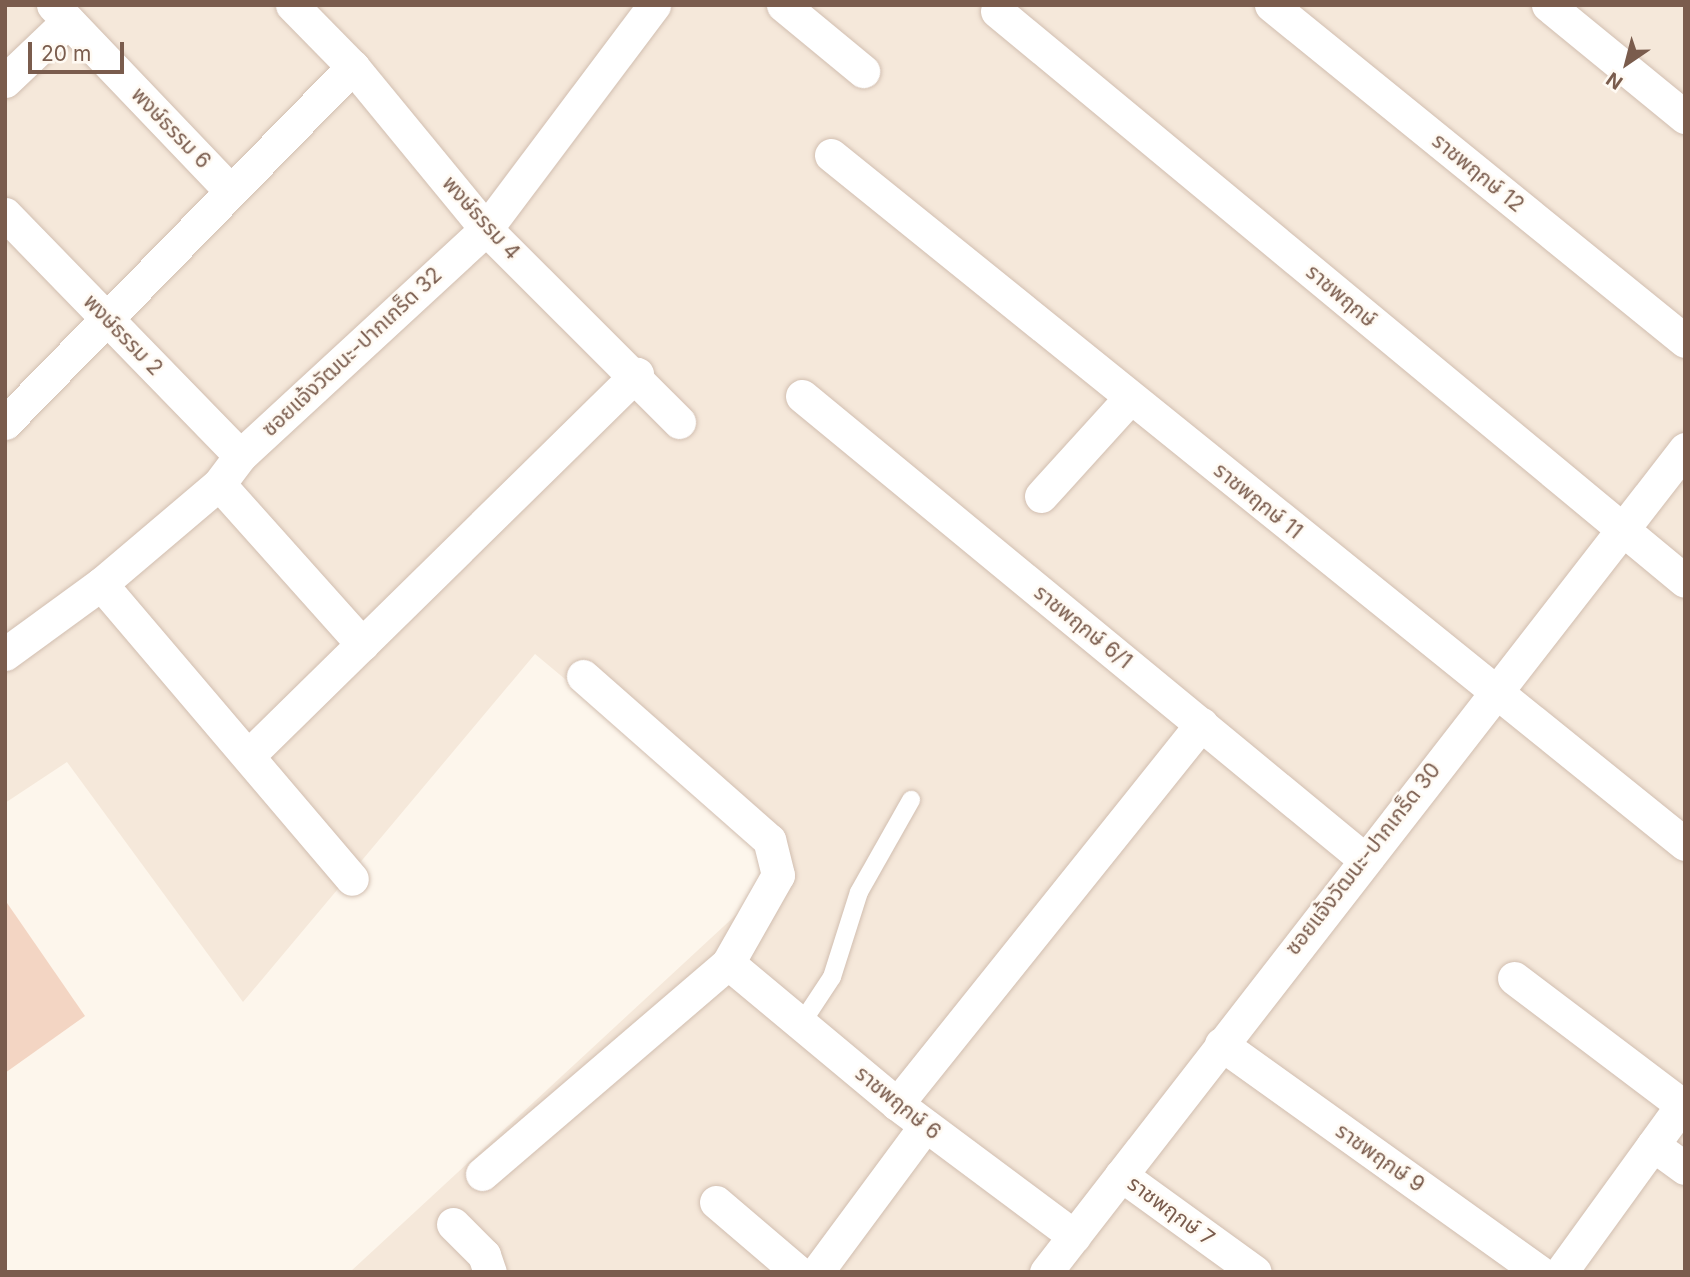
<!DOCTYPE html>
<meta charset="utf-8">
<style>
body{margin:0}
#map{position:relative;width:1690px;height:1277px;overflow:hidden;background:#fdf6ec;font-family:Inter,"Noto Sans Thai",sans-serif}
div>[style]{position:absolute}
[style*='--x']{left:calc(var(--x)*1px);top:calc(var(--y)*1px);width:calc(var(--w)*1px);rotate:calc(var(--a)*1deg)}
.residential>*{inset:0;background:#f5e8da}
.building>*{inset:0;background:#f3d5c3}
.roads{filter:drop-shadow(0 0 2px #d1beb0) drop-shadow(0 0 2px #d1beb0)}
.lane>*{height:18px;margin:-9px;padding:0 9px;transform-origin:9px;border-radius:9px;background:#fff}
.street>*{height:33px;margin:-16.5px;padding:0 16.5px;transform-origin:16.5px;border-radius:16.5px;background:#fff}
span{translate:-50% -50%;white-space:nowrap;text-align:center;line-height:1.15;-webkit-text-stroke:5px #fffaf3;paint-order:stroke}
.street-label{font-size:21px;color:#7a5c4d}
.frame{position:absolute;inset:0;border:7px solid #7a5c4d;pointer-events:none}
.north{position:absolute;left:1592px;top:28px;width:70px;height:70px;-webkit-text-stroke:5px #fffaf3;paint-order:stroke;rotate:215deg;font-size:19px;font-weight:700;line-height:28px;text-align:center;color:#7a5c4d}
.north::after{content:'';display:block;margin:auto;width:24px;height:32px;background:#7a5c4d;clip-path:polygon(50% 0,100% 100%,50% 72%,0 100%)}
.scale{position:absolute;left:28px;top:42px;width:96px;height:32px;box-sizing:border-box;border:4px solid #7a5c4d;border-top:0;padding-left:9px;font-size:21px;line-height:24px;white-space:nowrap;color:#7a5c4d;-webkit-text-stroke:5px #fffaf3;paint-order:stroke}
</style>
<div id="map">
<div class="residential">
<i style="clip-path:polygon(5px 5px,1685px 5px,1685px 1272px,350px 1272px,789px 866px,535px 654px,243px 1002px,67px 762px,5px 803px)"></i>
</div>
<div class="building">
<i style="clip-path:polygon(5px 900px,85px 1016px,5px 1073px)"></i>
</div>
<div class="roads">
<div class="lane">
<i style="--x:801;--y:1024;--w:56;--a:-56.6"></i>
<i style="--x:832;--y:977;--w:89;--a:-72.4"></i>
<i style="--x:859;--y:892;--w:106;--a:-60.5"></i>
</div>
<div class="street">
<i style="--x:53;--y:5;--w:256;--a:46.3"></i>
<i style="--x:292;--y:5;--w:87;--a:45.5"></i>
<i style="--x:353;--y:67;--w:210;--a:50.6"></i>
<i style="--x:486;--y:229;--w:273;--a:45"></i>
<i style="--x:783;--y:5;--w:104;--a:39.5"></i>
<i style="--x:1271;--y:5;--w:533;--a:39.06"></i>
<i style="--x:1548;--y:5;--w:177;--a:39.3"></i>
<i style="--x:997;--y:11;--w:893;--a:39.64"></i>
<i style="--x:5;--y:81;--w:87;--a:-43.6"></i>
<i style="--x:831;--y:155;--w:1097;--a:38.9"></i>
<i style="--x:5;--y:214;--w:337;--a:45.8"></i>
<i style="--x:802;--y:396;--w:728;--a:39.48"></i>
<i style="--x:5;--y:423;--w:498;--a:-45.7"></i>
<i style="--x:219;--y:484;--w:215;--a:48.2"></i>
<i style="--x:1041;--y:496;--w:132;--a:-47.8"></i>
<i style="--x:101;--y:584;--w:387;--a:49.6"></i>
<i style="--x:5;--y:654;--w:119;--a:-36.1"></i>
<i style="--x:101;--y:584;--w:155;--a:-40.3"></i>
<i style="--x:219;--y:484;--w:35;--a:-53"></i>
<i style="--x:240;--y:456;--w:335;--a:-42.7"></i>
<i style="--x:486;--y:229;--w:280;--a:-53.1"></i>
<i style="--x:249;--y:755;--w:544;--a:-44.48"></i>
<i style="--x:728;--y:963;--w:220;--a:39.8"></i>
<i style="--x:897;--y:1104;--w:221;--a:36.7"></i>
<i style="--x:1514;--y:978;--w:211;--a:37.1"></i>
<i style="--x:1221;--y:1044;--w:392;--a:35.6"></i>
<i style="--x:897;--y:1104;--w:487;--a:-51.3"></i>
<i style="--x:1653;--y:1145;--w:39;--a:36"></i>
<i style="--x:482;--y:1174;--w:324;--a:-40.6"></i>
<i style="--x:728;--y:963;--w:101;--a:-60.4"></i>
<i style="--x:778;--y:875;--w:36;--a:-104"></i>
<i style="--x:769;--y:840;--w:248;--a:-138.6"></i>
<i style="--x:1121;--y:1175;--w:165;--a:35.9"></i>
<i style="--x:716;--y:1202;--w:108;--a:40.5"></i>
<i style="--x:453;--y:1224;--w:44;--a:45"></i>
<i style="--x:484;--y:1255;--w:18;--a:71"></i>
<i style="--x:817;--y:1272;--w:182;--a:-53.5"></i>
<i style="--x:1046;--y:1272;--w:1042;--a:-52.17"></i>
<i style="--x:1561;--y:1272;--w:211;--a:-54.1"></i>
</div>
</div>
<div class="street-label">
<span style="left:171px;top:128px;rotate:46deg">พงษ์ธรรม 6</span>
<span style="left:1478px;top:173px;rotate:39deg">ราชพฤกษ์ 12</span>
<span style="left:481px;top:218px;rotate:48deg">พงษ์ธรรม 4</span>
<span style="left:1341px;top:296px;rotate:40deg">ราชพฤกษ์</span>
<span style="left:123px;top:335px;rotate:46deg">พงษ์ธรรม 2</span>
<span style="left:352px;top:352px;rotate:-43deg">ซอยแจ้งวัฒนะ-ปากเกร็ด 32</span>
<span style="left:1258px;top:501px;rotate:39deg">ราชพฤกษ์ 11</span>
<span style="left:1083px;top:627px;rotate:39deg">ราชพฤกษ์ 6/1</span>
<span style="left:1363px;top:859px;rotate:-52deg">ซอยแจ้งวัฒนะ-ปากเกร็ด 30</span>
<span style="left:898px;top:1103px;rotate:39deg">ราชพฤกษ์ 6</span>
<span style="left:1380px;top:1158px;rotate:35deg">ราชพฤกษ์ 9</span>
<span style="left:1171px;top:1211px;rotate:36deg">ราชพฤกษ์ 7</span>
</div>
<div class="frame"></div>
<div class="north">N</div>
<div class="scale">20 m</div>
</div>
